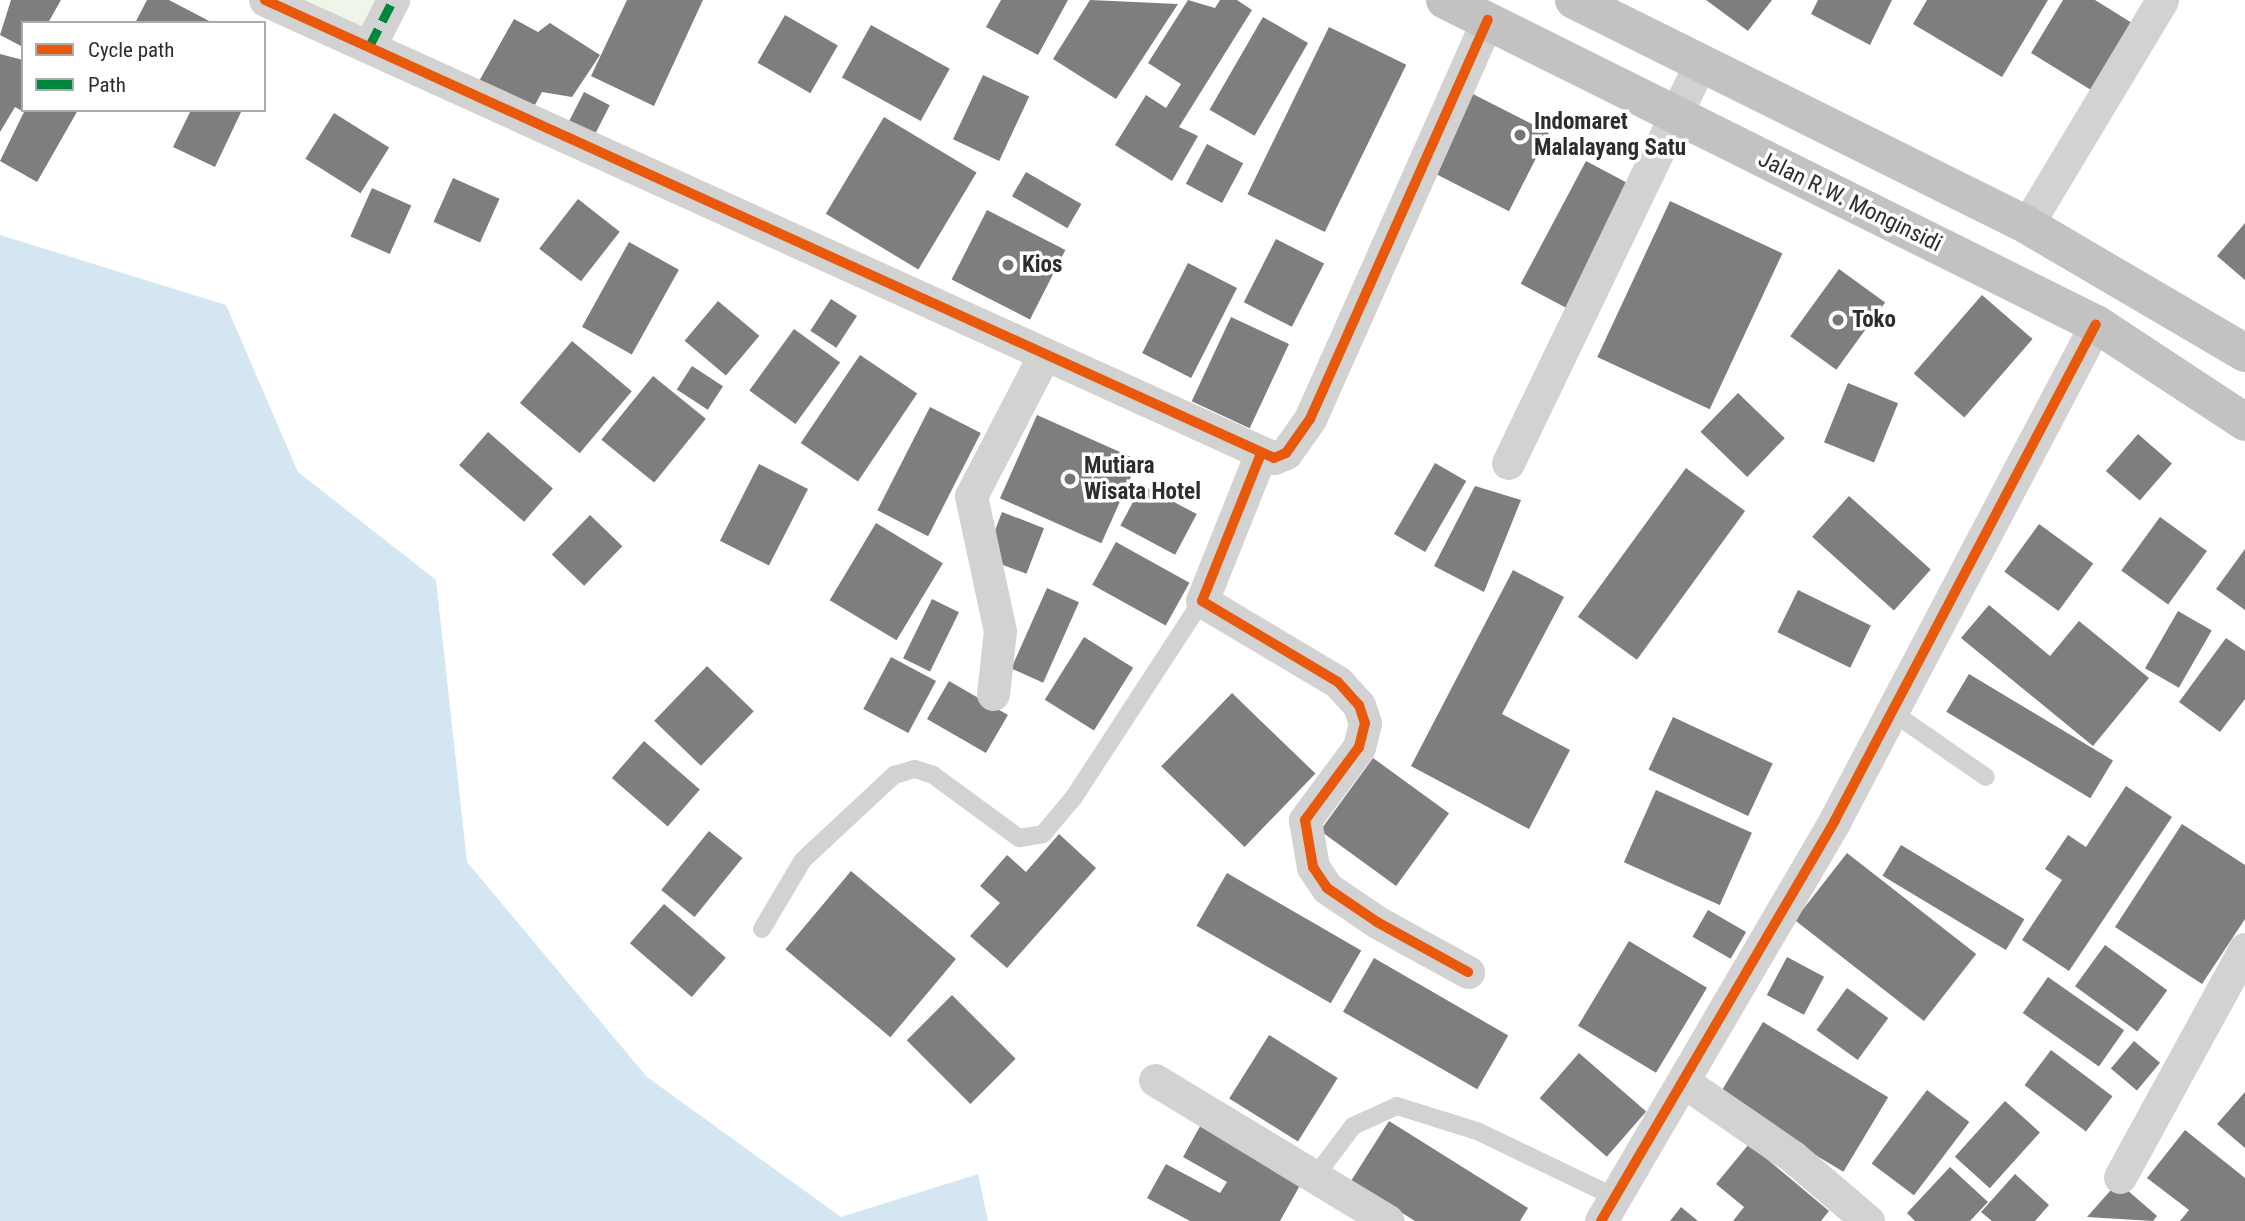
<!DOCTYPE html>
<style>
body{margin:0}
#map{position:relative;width:2245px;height:1221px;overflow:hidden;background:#fff;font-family:"Roboto Condensed",sans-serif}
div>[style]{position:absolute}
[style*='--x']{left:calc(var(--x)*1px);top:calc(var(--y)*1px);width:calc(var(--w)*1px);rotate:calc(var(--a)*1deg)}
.green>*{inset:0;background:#f0f5ea}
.water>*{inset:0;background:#d5e6f3}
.building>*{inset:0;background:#7e7e7e;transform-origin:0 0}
.service>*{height:18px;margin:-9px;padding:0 9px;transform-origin:9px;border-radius:9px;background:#d2d2d2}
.minor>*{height:33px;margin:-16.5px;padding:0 16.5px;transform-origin:16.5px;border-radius:16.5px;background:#d2d2d2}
.trunk>*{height:38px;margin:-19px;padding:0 19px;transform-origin:19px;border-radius:19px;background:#c2c2c2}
.quiet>*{height:9px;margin-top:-4.5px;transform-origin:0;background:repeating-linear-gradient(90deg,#00873e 0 18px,transparent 0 27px)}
.cycleway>*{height:10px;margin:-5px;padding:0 5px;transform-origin:5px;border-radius:5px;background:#e8590c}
.dots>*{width:19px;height:19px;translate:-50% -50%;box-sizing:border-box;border:4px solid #fff;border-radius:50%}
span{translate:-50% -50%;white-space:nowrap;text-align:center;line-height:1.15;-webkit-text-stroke:7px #fff;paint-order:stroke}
.poi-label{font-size:23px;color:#2d2d2d;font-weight:700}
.left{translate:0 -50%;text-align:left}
.street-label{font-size:23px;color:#2d2d2d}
.legend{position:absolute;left:21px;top:21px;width:245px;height:91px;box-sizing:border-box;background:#fff;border:2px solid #ababab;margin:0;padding:9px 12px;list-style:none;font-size:21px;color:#2d2d2d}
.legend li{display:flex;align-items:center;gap:14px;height:35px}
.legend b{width:35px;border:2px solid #ababab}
</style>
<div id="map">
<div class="green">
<i style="clip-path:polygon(280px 0,386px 0,367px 37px)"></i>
</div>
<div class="water">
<i style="clip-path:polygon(0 235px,226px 305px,298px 472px,436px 580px,467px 862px,647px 1077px,841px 1217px,978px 1174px,988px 1221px,0 1221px)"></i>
</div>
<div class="building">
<i style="clip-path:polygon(11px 0,61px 0,48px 23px,23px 23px,23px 47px,0 35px)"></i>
<i style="clip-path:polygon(147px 0,169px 0,213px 23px,135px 23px)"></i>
<i style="clip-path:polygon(627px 0,703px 0,654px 106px,591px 76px)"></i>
<i style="clip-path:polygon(1001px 0,1068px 0,1038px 55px,986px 27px)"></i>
<i style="clip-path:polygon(1090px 0,1178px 4px,1116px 99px,1053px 59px)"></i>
<i style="clip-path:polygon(1188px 0,1215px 8px,1220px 0,1237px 0,1252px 10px,1179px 127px,1198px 136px,1172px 181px,1115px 145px,1146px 95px,1166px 108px,1181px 84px,1148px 63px)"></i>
<i style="clip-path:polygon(1706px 0,1772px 0,1748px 31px)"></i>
<i style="clip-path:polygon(1818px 0,1892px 0,1870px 45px,1811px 14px)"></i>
<i style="clip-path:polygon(1927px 0,2048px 0,2002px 77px,1913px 24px)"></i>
<i style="clip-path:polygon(2063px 0,2095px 0,2132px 23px,2091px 90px,2031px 53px)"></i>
<i style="left:785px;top:15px;width:61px;height:55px;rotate:30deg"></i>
<i style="left:1263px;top:17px;width:52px;height:107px;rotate:30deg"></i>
<i style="clip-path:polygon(514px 19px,538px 32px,550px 23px,600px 55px,572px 97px,542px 92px,531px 112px,478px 83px)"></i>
<i style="left:871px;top:25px;width:90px;height:60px;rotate:29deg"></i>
<i style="left:1329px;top:27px;width:86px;height:186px;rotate:26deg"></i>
<i style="clip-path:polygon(0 54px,23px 60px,23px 110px,78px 110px,37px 182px,0 161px,24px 112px,15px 107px,0 132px)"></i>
<i style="left:983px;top:75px;width:51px;height:71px;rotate:25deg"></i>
<i style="left:1467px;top:91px;width:92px;height:88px;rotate:27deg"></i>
<i style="left:584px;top:92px;width:29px;height:41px;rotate:27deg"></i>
<i style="clip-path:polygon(191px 110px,242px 110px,215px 167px,173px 147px)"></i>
<i style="left:334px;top:113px;width:65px;height:54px;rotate:32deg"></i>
<i style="left:884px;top:117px;width:108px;height:113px;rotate:31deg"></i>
<i style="left:1207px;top:144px;width:41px;height:45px;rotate:28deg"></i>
<i style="left:1586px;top:161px;width:55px;height:139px;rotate:28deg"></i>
<i style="left:1026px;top:172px;width:64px;height:28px;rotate:30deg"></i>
<i style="left:453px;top:178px;width:51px;height:48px;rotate:24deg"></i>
<i style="left:372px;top:188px;width:43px;height:53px;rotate:24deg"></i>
<i style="left:578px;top:199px;width:53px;height:63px;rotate:38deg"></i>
<i style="left:1670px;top:201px;width:124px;height:172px;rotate:25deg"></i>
<i style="left:987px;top:210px;width:88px;height:78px;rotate:27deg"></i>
<i style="clip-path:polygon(2245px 223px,2245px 280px,2217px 256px)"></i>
<i style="left:1276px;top:239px;width:54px;height:71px;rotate:27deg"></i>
<i style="left:629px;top:242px;width:57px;height:97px;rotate:29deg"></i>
<i style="left:1188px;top:263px;width:55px;height:101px;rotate:27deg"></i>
<i style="left:1839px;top:269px;width:57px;height:83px;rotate:36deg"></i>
<i style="left:1982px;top:295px;width:67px;height:104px;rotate:41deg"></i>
<i style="left:831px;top:299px;width:31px;height:38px;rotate:33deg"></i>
<i style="left:718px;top:301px;width:54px;height:52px;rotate:40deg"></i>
<i style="left:1231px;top:317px;width:64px;height:93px;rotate:25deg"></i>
<i style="left:794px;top:329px;width:57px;height:76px;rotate:36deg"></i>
<i style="left:572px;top:341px;width:78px;height:81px;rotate:40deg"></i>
<i style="left:860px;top:355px;width:69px;height:106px;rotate:34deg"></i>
<i style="left:692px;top:366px;width:37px;height:28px;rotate:33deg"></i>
<i style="left:653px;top:376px;width:68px;height:82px;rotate:39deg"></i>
<i style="left:1848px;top:383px;width:54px;height:64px;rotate:22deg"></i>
<i style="left:1738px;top:393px;width:65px;height:54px;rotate:44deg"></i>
<i style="left:930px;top:407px;width:57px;height:116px;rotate:27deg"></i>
<i style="left:1037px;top:415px;width:111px;height:91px;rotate:24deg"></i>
<i style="left:488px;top:432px;width:86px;height:44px;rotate:41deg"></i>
<i style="left:2138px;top:434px;width:45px;height:49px;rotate:41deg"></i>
<i style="left:1435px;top:463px;width:36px;height:82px;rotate:30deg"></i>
<i style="left:759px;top:464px;width:55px;height:86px;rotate:27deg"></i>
<i style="left:1686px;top:468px;width:73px;height:184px;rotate:36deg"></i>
<i style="left:1142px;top:485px;width:62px;height:46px;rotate:28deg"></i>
<i style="clip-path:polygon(1475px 486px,1521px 500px,1484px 592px,1434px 566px)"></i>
<i style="left:1849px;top:496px;width:110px;height:55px;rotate:42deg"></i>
<i style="left:1002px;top:512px;width:45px;height:49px;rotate:21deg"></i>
<i style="left:590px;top:515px;width:45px;height:55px;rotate:44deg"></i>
<i style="left:2160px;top:517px;width:58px;height:66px;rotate:36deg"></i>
<i style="left:876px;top:523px;width:78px;height:90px;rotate:31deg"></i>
<i style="left:2039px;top:524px;width:67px;height:59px;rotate:36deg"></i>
<i style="left:1116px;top:542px;width:84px;height:49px;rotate:29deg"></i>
<i style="clip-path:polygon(2245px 549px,2245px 610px,2216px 589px)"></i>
<i style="clip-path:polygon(1513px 570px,1564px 597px,1502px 714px,1570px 750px,1529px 829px,1411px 766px)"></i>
<i style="left:1047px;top:588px;width:35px;height:88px;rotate:24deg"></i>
<i style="left:1798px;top:590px;width:81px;height:47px;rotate:26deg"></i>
<i style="left:932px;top:599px;width:30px;height:66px;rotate:26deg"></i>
<i style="clip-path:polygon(1989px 605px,2050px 656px,2079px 621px,2149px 678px,2093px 746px,1961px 638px)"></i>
<i style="left:2178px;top:611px;width:39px;height:66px;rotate:30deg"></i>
<i style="left:1084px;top:637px;width:58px;height:74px;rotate:32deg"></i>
<i style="clip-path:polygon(2226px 638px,2245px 651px,2245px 699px,2220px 732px,2179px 702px)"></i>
<i style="left:891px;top:657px;width:51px;height:59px;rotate:28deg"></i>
<i style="left:707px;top:666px;width:65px;height:76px;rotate:44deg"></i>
<i style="left:1969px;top:674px;width:168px;height:44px;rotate:31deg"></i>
<i style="left:949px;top:681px;width:68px;height:44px;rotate:30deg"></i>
<i style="left:1232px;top:693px;width:116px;height:102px;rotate:44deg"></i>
<i style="left:1673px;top:717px;width:110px;height:58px;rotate:25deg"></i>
<i style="left:644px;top:741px;width:74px;height:49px;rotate:41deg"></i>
<i style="left:1373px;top:758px;width:94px;height:90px;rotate:36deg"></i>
<i style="clip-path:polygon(2126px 786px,2172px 817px,2069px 971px,2022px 940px,2062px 880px,2045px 869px,2068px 835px,2086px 847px)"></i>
<i style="left:1656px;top:790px;width:105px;height:79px;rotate:24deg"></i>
<i style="clip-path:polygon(2182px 824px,2245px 865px,2245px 919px,2202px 984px,2115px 927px)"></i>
<i style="left:709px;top:831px;width:43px;height:76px;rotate:39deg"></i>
<i style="clip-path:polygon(1059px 834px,1096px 868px,1007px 968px,970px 936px,1000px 903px,980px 886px,1007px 855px,1026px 872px)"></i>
<i style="left:1901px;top:845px;width:144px;height:36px;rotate:31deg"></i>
<i style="left:1847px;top:853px;width:164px;height:85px;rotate:38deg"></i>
<i style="left:851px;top:871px;width:137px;height:102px;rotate:40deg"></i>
<i style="left:1227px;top:873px;width:155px;height:61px;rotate:30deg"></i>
<i style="left:664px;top:904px;width:82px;height:52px;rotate:41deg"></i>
<i style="left:1708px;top:910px;width:44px;height:31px;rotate:30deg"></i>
<i style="left:1629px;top:941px;width:91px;height:99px;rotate:31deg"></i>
<i style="left:2105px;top:945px;width:77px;height:51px;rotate:36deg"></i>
<i style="left:1787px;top:957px;width:42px;height:43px;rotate:28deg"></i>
<i style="left:1374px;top:958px;width:155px;height:62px;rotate:30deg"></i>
<i style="left:2048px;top:977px;width:93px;height:44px;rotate:35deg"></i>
<i style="left:1847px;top:988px;width:51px;height:52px;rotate:36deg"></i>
<i style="left:952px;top:995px;width:90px;height:64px;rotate:45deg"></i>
<i style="left:1763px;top:1022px;width:146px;height:87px;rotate:31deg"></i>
<i style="left:1269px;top:1035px;width:81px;height:75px;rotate:32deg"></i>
<i style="left:2134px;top:1041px;width:34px;height:36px;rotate:40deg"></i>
<i style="left:2051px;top:1050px;width:77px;height:44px;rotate:37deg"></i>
<i style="left:1579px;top:1053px;width:89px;height:60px;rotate:41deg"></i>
<i style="left:1927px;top:1090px;width:53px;height:92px;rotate:37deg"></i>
<i style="clip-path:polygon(2245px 1092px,2245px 1148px,2217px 1124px)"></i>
<i style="left:2005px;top:1101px;width:47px;height:75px;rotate:42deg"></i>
<i style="clip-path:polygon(1203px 1121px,1303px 1180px,1280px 1221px,1190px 1221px,1147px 1198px,1166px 1164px,1220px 1193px,1227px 1182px,1183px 1157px)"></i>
<i style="clip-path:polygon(1389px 1121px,1528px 1208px,1520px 1221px,1415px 1221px,1351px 1181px)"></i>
<i style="clip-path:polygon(2185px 1130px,2245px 1178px,2245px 1221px,2180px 1221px,2189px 1210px,2147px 1178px)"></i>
<i style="clip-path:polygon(1749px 1144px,1829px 1211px,1821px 1221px,1733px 1221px,1744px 1207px,1716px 1184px)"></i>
<i style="clip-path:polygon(1950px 1167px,1988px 1202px,1970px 1221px,1915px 1221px,1907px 1213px)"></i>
<i style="clip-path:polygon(2015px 1174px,2049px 1205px,2035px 1221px,1992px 1221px,1981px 1212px)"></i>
<i style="clip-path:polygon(2118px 1182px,2157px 1216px,2153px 1221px,2087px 1217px)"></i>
<i style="clip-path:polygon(1681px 1207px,1698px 1221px,1670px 1221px)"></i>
</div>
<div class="service">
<i style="--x:1892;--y:712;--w:114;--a:34.7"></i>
<i style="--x:762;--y:929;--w:80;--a:-59.3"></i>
<i style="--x:803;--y:860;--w:125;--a:-43"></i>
<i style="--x:894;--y:775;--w:22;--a:-16"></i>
<i style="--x:915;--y:769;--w:19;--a:18"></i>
<i style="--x:933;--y:775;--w:107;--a:36.2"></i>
<i style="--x:1019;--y:838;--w:24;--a:-9"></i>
<i style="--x:1043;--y:834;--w:48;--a:-50"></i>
<i style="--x:1074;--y:797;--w:234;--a:-56.9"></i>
<i style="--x:1314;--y:1178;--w:65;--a:-53.1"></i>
<i style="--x:1353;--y:1126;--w:48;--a:-24.4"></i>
<i style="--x:1397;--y:1106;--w:84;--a:17.4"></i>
<i style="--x:1477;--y:1131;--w:153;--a:25.6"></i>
</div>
<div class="minor">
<i style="--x:265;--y:0;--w:1108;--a:24.41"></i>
<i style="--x:1274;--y:458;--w:13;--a:-23"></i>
<i style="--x:1286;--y:453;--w:42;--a:-54.8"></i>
<i style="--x:1310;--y:419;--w:437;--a:-66"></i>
<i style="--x:370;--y:45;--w:51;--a:-62.9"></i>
<i style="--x:2027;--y:225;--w:262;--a:-59"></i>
<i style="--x:1260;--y:456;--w:156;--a:111.8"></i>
<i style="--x:1202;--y:601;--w:158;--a:30.8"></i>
<i style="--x:1338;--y:682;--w:31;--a:48"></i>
<i style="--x:1359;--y:705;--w:19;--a:72"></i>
<i style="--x:1365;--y:723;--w:25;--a:104"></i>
<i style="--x:1359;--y:747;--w:91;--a:126.5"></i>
<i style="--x:1305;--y:820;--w:48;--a:80.3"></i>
<i style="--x:1313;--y:867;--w:25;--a:56"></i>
<i style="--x:1327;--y:888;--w:60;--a:34.2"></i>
<i style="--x:1377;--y:922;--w:104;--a:28.8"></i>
<i style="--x:1508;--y:463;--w:443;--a:-64.3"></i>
<i style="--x:993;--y:694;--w:63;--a:-83.7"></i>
<i style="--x:1000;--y:631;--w:138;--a:-102.1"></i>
<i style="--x:971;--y:496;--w:157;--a:-62.6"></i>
<i style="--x:1155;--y:1080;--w:272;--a:31.2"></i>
<i style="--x:1684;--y:1082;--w:132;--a:34.5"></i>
<i style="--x:1793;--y:1157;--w:99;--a:40.5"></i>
<i style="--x:2120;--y:1177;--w:260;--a:-61.3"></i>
<i style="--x:1601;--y:1221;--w:464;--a:-59.7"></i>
<i style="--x:1835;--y:820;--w:560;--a:-62.25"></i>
</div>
<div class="trunk">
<i style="--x:1445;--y:0;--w:727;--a:26.46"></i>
<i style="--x:2096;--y:324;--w:178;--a:33.3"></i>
<i style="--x:1574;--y:0;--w:506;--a:26.41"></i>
<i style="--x:2027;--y:225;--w:253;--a:30.4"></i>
</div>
<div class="quiet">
<i style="--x:370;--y:45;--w:51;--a:-62.9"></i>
</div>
<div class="cycleway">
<i style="--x:265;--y:0;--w:1108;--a:24.41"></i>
<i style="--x:1274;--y:458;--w:13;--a:-23"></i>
<i style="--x:1286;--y:453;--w:42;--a:-54.8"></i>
<i style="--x:1310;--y:419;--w:437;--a:-66"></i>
<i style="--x:1260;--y:456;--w:156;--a:111.8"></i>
<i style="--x:1202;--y:601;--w:158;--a:30.8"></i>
<i style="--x:1338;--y:682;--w:31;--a:48"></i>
<i style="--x:1359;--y:705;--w:19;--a:72"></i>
<i style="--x:1365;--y:723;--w:25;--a:104"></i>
<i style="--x:1359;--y:747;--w:91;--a:126.5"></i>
<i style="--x:1305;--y:820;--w:48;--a:80.3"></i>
<i style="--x:1313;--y:867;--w:25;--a:56"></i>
<i style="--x:1327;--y:888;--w:60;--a:34.2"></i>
<i style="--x:1377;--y:922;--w:104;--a:28.8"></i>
<i style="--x:1601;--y:1221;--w:464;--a:-59.7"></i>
<i style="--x:1835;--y:820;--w:560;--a:-62.25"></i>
</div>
<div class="dots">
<i style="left:1520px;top:135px;background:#767676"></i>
<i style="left:1008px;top:265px;background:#767676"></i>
<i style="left:1838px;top:320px;background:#767676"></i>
<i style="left:1070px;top:479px;background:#767676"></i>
</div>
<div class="poi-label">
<span class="left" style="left:1534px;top:135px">Indomaret<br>Malalayang Satu</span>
<span class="left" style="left:1022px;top:265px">Kios</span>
<span class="left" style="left:1852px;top:320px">Toko</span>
<span class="left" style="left:1084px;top:479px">Mutiara<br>Wisata Hotel</span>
</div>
<div class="street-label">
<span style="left:1850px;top:202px;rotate:26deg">Jalan R.W. Monginsidi</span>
</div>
<ul class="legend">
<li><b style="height:9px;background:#e8590c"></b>Cycle path</li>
<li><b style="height:9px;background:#00873e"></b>Path</li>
</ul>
</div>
